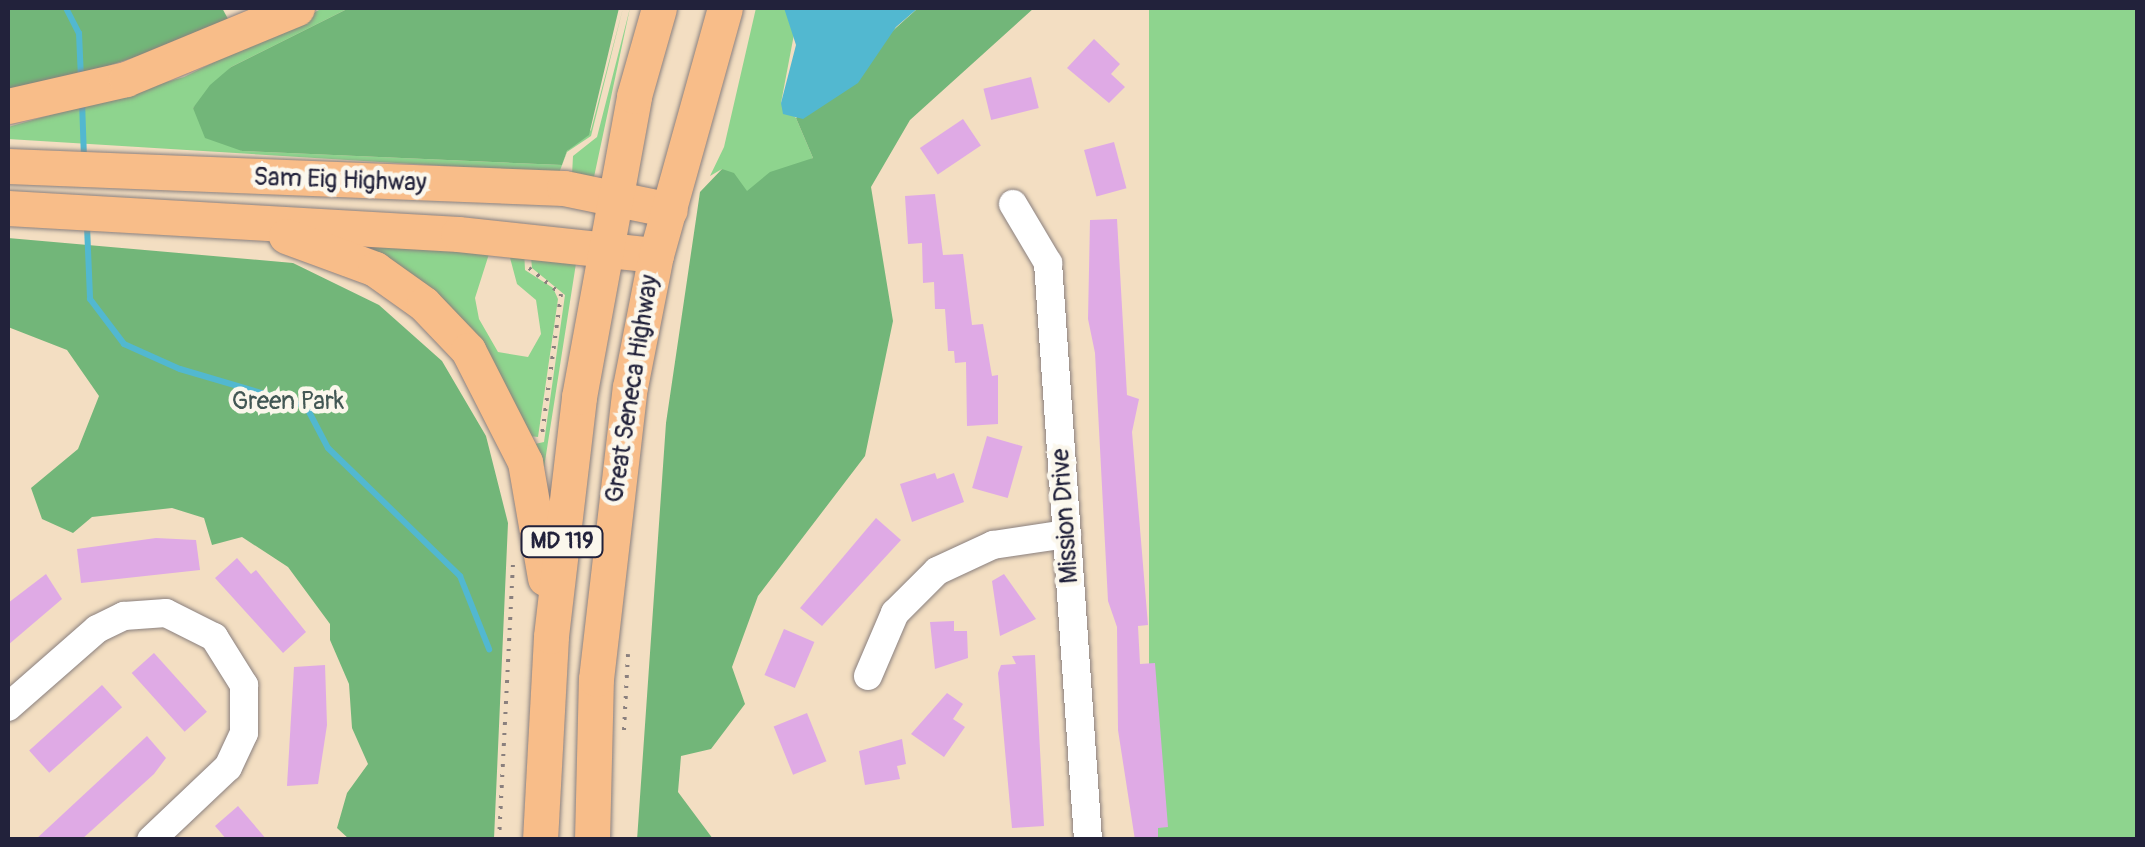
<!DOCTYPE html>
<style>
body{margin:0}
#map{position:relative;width:2145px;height:847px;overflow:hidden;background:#f3dec2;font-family:Pangolin,sans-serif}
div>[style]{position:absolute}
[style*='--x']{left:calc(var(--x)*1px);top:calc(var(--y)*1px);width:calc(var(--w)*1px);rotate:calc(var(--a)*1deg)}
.green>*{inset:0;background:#8ed48e;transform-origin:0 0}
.forest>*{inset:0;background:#72b679}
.water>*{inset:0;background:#52b8d0}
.stream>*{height:6px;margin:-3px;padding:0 3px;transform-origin:3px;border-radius:3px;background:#52b8d0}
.building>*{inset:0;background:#dfaae5;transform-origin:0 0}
.path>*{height:4px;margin-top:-2px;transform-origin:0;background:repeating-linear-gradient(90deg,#8a807e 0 2.5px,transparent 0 10.5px)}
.roads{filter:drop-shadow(0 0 2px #8a807e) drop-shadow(0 0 2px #8a807e)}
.minor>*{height:28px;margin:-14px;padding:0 14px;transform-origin:14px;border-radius:14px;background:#fff}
.major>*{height:35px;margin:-17.5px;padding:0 17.5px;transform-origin:17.5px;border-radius:17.5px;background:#f8bd89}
span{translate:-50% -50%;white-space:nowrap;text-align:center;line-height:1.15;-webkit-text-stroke:9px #fbf7ec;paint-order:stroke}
.shield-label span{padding:2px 8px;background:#fbf7ec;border:2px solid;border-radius:8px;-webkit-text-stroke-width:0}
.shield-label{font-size:22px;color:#22223b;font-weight:700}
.street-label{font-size:25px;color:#22223b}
.park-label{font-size:25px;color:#425754}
.frame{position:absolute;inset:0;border:10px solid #22223b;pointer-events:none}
</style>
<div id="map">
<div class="green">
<i style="clip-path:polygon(323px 8px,349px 8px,231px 67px,193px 108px,242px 151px,562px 165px,567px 151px,591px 130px,623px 8px,591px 136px,567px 152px,559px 173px,8px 139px,8px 127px,184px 77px)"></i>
<i style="clip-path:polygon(630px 8px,594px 177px,572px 175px,573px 156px,597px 137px)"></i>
<i style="clip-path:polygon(756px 8px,784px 8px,795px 29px,781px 103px,796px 118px,813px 158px,747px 192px,722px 169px,710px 176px,724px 147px)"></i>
<i style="left:1149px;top:8px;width:988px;height:833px"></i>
<i style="clip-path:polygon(evenodd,357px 243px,524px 249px,525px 270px,553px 288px,558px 299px,538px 437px,529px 436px,491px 359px,357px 243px,489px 254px,509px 254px,517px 284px,536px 300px,541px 334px,528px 357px,498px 352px,479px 319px,475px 298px,489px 254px)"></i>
<i style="clip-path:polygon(531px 257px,577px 257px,543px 474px,535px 444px,544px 442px,565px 295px,532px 268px)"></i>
</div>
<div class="forest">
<i style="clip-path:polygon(8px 8px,222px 8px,232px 26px,8px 98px)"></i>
<i style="clip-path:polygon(349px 8px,619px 8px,589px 135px,567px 151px,562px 165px,242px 151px,205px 138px,193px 108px,210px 85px,231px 67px)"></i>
<i style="clip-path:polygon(918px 8px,1034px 8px,910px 120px,871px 187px,893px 321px,865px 456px,758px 596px,732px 667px,745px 704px,711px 749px,681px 756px,678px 792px,713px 839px,637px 840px,666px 423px,700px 192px,722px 169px,734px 173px,747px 191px,770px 172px,813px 158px,796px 118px)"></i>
<i style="clip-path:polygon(8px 238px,293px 263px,379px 305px,442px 361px,486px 436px,508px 523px,494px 839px,349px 839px,337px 828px,347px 793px,368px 764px,352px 728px,349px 684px,330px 640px,330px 624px,288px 567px,242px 537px,212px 545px,204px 518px,172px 508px,92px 517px,73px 533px,42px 519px,31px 488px,78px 449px,99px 396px,67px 350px,8px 327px)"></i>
</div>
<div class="water">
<i style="clip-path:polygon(784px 8px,918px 8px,896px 27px,858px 83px,803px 119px,783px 114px,781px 103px,796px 45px)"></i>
</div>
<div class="stream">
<i style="--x:66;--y:8;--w:28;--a:63"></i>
<i style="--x:79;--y:33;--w:45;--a:87.5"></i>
<i style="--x:82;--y:101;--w:57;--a:88"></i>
<i style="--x:87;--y:226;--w:73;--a:87.6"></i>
<i style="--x:90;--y:299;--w:56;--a:52.9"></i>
<i style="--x:124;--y:344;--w:61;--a:24.1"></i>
<i style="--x:180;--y:369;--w:131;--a:16.4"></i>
<i style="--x:306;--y:406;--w:47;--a:62.4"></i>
<i style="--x:328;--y:448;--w:184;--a:44.1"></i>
<i style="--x:460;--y:576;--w:79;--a:68.3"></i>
</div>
<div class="building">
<i style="clip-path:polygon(1094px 39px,1120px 64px,1111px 74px,1125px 87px,1109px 103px,1067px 68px)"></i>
<i style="left:1031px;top:77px;width:32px;height:49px;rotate:76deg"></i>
<i style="left:963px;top:119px;width:32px;height:52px;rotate:56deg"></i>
<i style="left:1114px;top:142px;width:48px;height:31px;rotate:75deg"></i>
<i style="clip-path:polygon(935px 194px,943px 255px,963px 254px,972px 325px,983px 324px,992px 376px,998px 375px,998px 424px,967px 426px,966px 362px,955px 363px,954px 351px,948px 351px,945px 309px,935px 309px,934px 282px,923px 283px,922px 243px,908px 244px,905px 196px)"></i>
<i style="clip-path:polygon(1117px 219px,1127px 395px,1139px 399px,1132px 432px,1148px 625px,1138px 626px,1140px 664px,1155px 663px,1168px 827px,1158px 828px,1158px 840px,1135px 840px,1118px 730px,1117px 627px,1108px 601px,1095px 353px,1088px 319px,1090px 220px)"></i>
<i style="left:987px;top:436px;width:37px;height:54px;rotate:16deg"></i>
<i style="clip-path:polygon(935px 473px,937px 479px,954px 473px,964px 502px,912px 522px,900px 484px)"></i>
<i style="clip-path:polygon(876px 518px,901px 540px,822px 626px,800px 608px)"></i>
<i style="clip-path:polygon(156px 538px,196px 540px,200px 570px,81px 583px,77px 549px)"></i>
<i style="clip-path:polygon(237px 558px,251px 574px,256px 570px,306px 632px,283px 653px,215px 578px)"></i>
<i style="clip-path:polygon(46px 574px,62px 599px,8px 645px,8px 603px)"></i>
<i style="clip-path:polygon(1004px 574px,1036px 619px,1000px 636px,992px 581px)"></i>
<i style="clip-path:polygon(954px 621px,954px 631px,967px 631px,968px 658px,935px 669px,930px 622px)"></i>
<i style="left:784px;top:629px;width:33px;height:50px;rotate:23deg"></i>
<i style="left:154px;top:653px;width:79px;height:30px;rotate:48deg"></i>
<i style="clip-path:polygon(1035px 655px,1044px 826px,1012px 828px,998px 673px,1001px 665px,1016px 664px,1012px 656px)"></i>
<i style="clip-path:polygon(325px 665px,327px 725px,318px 784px,287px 786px,294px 667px)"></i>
<i style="left:102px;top:685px;width:30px;height:98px;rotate:48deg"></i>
<i style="clip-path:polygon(947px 693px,963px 704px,953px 719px,965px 727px,944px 757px,911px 734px)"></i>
<i style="left:807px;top:713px;width:52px;height:36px;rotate:68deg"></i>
<i style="clip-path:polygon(147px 736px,166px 758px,154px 774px,81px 840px,35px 840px)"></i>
<i style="clip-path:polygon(902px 739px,906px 764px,897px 766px,900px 779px,865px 785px,859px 751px)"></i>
<i style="clip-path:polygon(238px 806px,267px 840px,227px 840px,215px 826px)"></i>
</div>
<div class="path">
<i style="--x:529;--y:268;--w:41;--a:39.1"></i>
<i style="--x:561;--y:294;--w:142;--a:97.7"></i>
<i style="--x:624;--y:730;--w:76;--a:-87"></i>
<i style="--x:499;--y:840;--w:279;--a:-87.1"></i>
</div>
<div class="roads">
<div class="minor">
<i style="--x:1013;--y:204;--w:69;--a:59.3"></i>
<i style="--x:1048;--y:263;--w:578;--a:86.03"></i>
<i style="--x:868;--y:676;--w:69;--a:-66.8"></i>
<i style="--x:895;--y:613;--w:59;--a:-45"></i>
<i style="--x:937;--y:571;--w:62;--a:-24.9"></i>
<i style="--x:993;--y:545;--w:75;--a:-8.5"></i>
<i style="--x:8;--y:707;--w:118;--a:-41.2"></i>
<i style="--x:97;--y:629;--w:30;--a:-26"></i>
<i style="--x:124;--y:616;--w:42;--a:-4.1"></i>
<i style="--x:166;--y:613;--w:54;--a:26.6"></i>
<i style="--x:214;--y:637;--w:57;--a:58"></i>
<i style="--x:244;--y:685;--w:48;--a:90"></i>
<i style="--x:244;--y:733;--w:38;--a:115"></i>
<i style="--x:228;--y:767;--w:106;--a:136.5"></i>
</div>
<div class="major">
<i style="--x:8;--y:106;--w:121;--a:-12.9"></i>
<i style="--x:126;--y:79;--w:185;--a:-22.5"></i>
<i style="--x:8;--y:166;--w:556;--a:2.27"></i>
<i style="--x:564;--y:188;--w:108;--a:11.7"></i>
<i style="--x:8;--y:208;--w:451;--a:3.3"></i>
<i style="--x:458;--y:234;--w:199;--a:6.1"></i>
<i style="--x:286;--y:236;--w:95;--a:20.3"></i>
<i style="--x:375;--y:269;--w:60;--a:35.5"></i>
<i style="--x:424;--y:304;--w:64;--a:46.3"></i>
<i style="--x:468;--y:350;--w:126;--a:63"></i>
<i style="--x:525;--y:462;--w:118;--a:80.2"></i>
<i style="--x:540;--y:840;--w:204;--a:-86.9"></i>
<i style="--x:551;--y:636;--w:241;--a:-83.3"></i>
<i style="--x:579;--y:397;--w:306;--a:-79.6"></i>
<i style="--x:634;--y:96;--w:91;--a:-74.1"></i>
<i style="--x:592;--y:840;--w:161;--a:-88.6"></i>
<i style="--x:596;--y:679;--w:294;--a:-83.4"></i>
<i style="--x:630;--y:387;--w:135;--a:-78.9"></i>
<i style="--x:656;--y:255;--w:256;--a:-74.4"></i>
</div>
</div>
<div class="shield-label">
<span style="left:562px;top:542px">MD 119</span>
</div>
<div class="street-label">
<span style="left:340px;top:181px;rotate:2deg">Sam Eig Highway</span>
<span style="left:633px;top:389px;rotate:-81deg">Great Seneca Highway</span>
<span style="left:1066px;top:516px;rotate:-94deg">Mission Drive</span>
</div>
<div class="park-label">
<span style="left:288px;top:402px">Green Park</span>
</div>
<div class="frame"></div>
</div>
